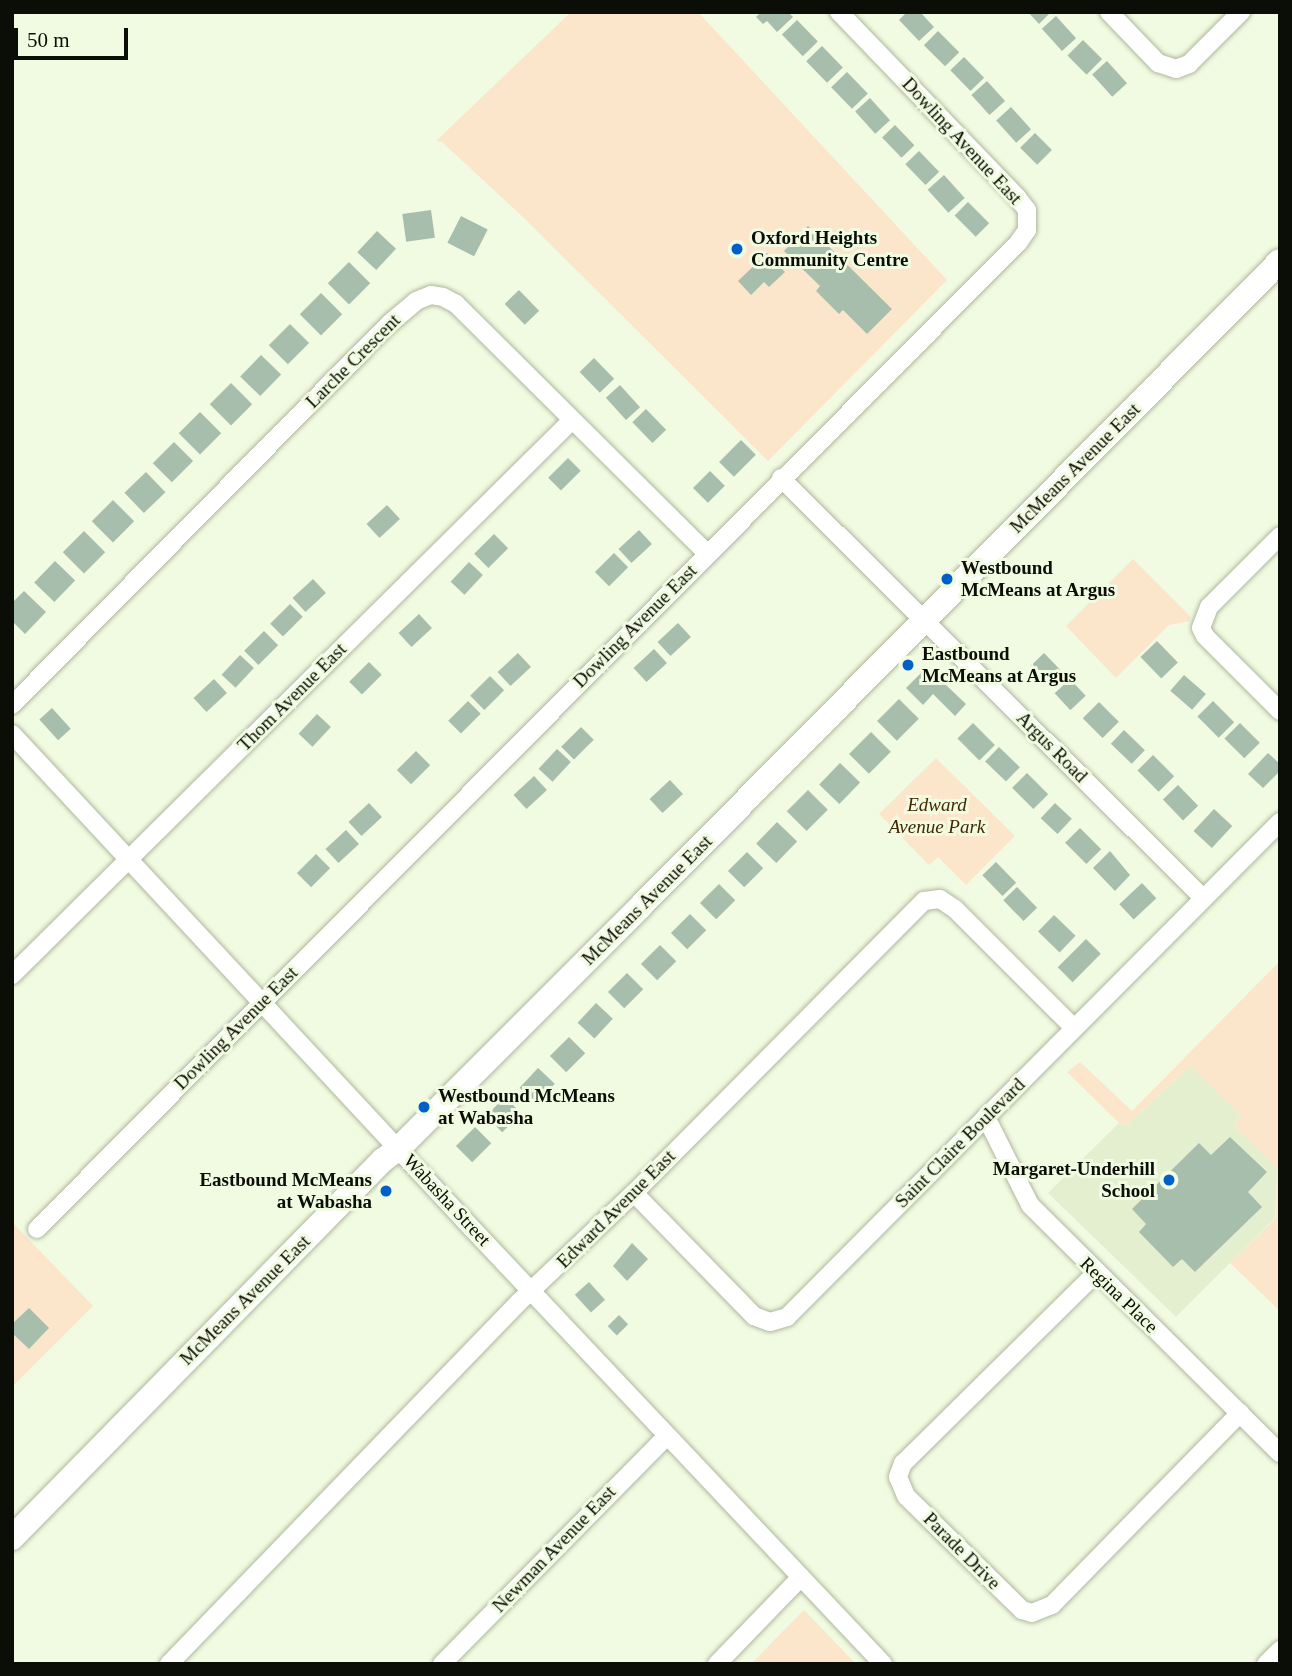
<!DOCTYPE html>
<style>
body{margin:0}
#map{position:relative;width:1292px;height:1676px;overflow:hidden;background:#f1fbe1;font-family:Georgia,serif}
div>[style]{position:absolute}
[style*='--x']{left:calc(var(--x)*1px);top:calc(var(--y)*1px);width:calc(var(--w)*1px);rotate:calc(var(--a)*1deg)}
.built>*{inset:0;background:#e4efd0}
.green>*{inset:0;background:#fbe5cb}
.building>*{inset:0;background:#a8beac;transform-origin:0 0}
.roads{filter:drop-shadow(0 0 2px #aeb89f) drop-shadow(0 0 2px #aeb89f)}
.street>*{height:18px;margin:-9px;padding:0 9px;transform-origin:9px;border-radius:9px;background:#fff}
.secondary>*{height:24px;margin:-12px;padding:0 12px;transform-origin:12px;border-radius:12px;background:#fff}
.dots>*{width:19px;height:19px;translate:-50% -50%;box-sizing:border-box;border:4px solid #f1fbe1;border-radius:50%}
span{translate:-50% -50%;white-space:nowrap;text-align:center;line-height:1.15;-webkit-text-stroke:6px #f1fbe1;paint-order:stroke}
.street-label{font-size:19px;color:#0b0e06}
.poi-label{font-size:19px;color:#0b0e06;font-weight:700}
.left{translate:0 -50%;text-align:left}
.right{translate:-100% -50%;text-align:right}
.park-label{font-size:19px;color:#432800;font-style:italic}
.frame{position:absolute;inset:0;border:14px solid #0b0e06;pointer-events:none}
.scale{position:absolute;left:14px;top:28px;width:114px;height:32px;box-sizing:border-box;border:4px solid #0b0e06;border-top:0;padding-left:9px;font-size:21px;line-height:24px;white-space:nowrap;color:#0b0e06;-webkit-text-stroke:5px #f1fbe1;paint-order:stroke}
</style>
<div id="map">
<div class="built">
<i style="clip-path:polygon(1190px 1066px,1242px 1116px,1233px 1125px,1277px 1168px,1275px 1218px,1176px 1317px,1048px 1193px,1119px 1123px,1127px 1125px)"></i>
</div>
<div class="green">
<i style="clip-path:polygon(571px 12px,698px 12px,947px 280px,768px 461px,525px 219px,442px 142px,436px 141px)"></i>
<i style="clip-path:polygon(1133px 559px,1190px 616px,1190px 621px,1169px 625px,1116px 678px,1066px 626px)"></i>
<i style="clip-path:polygon(936px 758px,1015px 836px,966px 885px,938px 857px,929px 865px,879px 814px)"></i>
<i style="clip-path:polygon(1280px 961px,1280px 1311px,1230px 1263px,1276px 1218px,1277px 1168px,1233px 1125px,1242px 1116px,1190px 1066px,1127px 1125px,1119px 1123px,1067px 1072px,1080px 1062px,1132px 1111px)"></i>
<i style="clip-path:polygon(12px 1222px,93px 1306px,12px 1387px)"></i>
<i style="clip-path:polygon(804px 1610px,856px 1664px,751px 1664px,788px 1626px)"></i>
</div>
<div class="building">
<i style="clip-path:polygon(761px 12px,788px 12px,793px 17px,777px 32px,767px 21px,763px 24px,756px 17px)"></i>
<i style="clip-path:polygon(907px 12px,920px 12px,934px 27px,919px 41px,899px 20px)"></i>
<i style="clip-path:polygon(1028px 12px,1051px 12px,1039px 24px)"></i>
<i style="left:1056px;top:16px;width:30px;height:19px;rotate:48deg"></i>
<i style="left:797px;top:20px;width:30px;height:21px;rotate:46deg"></i>
<i style="left:938px;top:31px;width:30px;height:20px;rotate:45deg"></i>
<i style="left:1083px;top:40px;width:27px;height:22px;rotate:45deg"></i>
<i style="left:822px;top:46px;width:30px;height:22px;rotate:46deg"></i>
<i style="left:964px;top:57px;width:29px;height:19px;rotate:46deg"></i>
<i style="left:1107px;top:61px;width:30px;height:20px;rotate:48deg"></i>
<i style="left:847px;top:72px;width:30px;height:22px;rotate:46deg"></i>
<i style="left:987px;top:81px;width:27px;height:21px;rotate:48deg"></i>
<i style="left:870px;top:98px;width:30px;height:20px;rotate:48deg"></i>
<i style="left:1011px;top:107px;width:30px;height:20px;rotate:48deg"></i>
<i style="left:895px;top:125px;width:28px;height:18px;rotate:46deg"></i>
<i style="left:1035px;top:133px;width:24px;height:21px;rotate:45deg"></i>
<i style="left:919px;top:151px;width:29px;height:19px;rotate:46deg"></i>
<i style="left:944px;top:175px;width:31px;height:22px;rotate:48deg"></i>
<i style="left:968px;top:202px;width:30px;height:19px;rotate:45deg"></i>
<i style="left:431px;top:210px;width:28px;height:29px;rotate:82deg"></i>
<i style="left:461px;top:216px;width:30px;height:30px;rotate:27deg"></i>
<i style="clip-path:polygon(808px 226px,892px 309px,867px 334px,843px 310px,839px 314px,816px 291px,820px 286px,784px 251px)"></i>
<i style="left:377px;top:231px;width:26px;height:29px;rotate:43deg"></i>
<i style="clip-path:polygon(767px 253px,785px 272px,769px 287px,764px 282px,751px 295px,738px 281px)"></i>
<i style="left:349px;top:262px;width:30px;height:30px;rotate:45deg"></i>
<i style="left:519px;top:290px;width:29px;height:20px;rotate:46deg"></i>
<i style="left:321px;top:293px;width:30px;height:30px;rotate:45deg"></i>
<i style="left:290px;top:324px;width:27px;height:30px;rotate:45deg"></i>
<i style="left:261px;top:355px;width:28px;height:30px;rotate:44deg"></i>
<i style="left:594px;top:358px;width:29px;height:20px;rotate:46deg"></i>
<i style="left:231px;top:383px;width:30px;height:30px;rotate:45deg"></i>
<i style="left:620px;top:385px;width:30px;height:19px;rotate:48deg"></i>
<i style="left:646px;top:409px;width:29px;height:19px;rotate:46deg"></i>
<i style="left:200px;top:412px;width:30px;height:30px;rotate:45deg"></i>
<i style="left:741px;top:440px;width:21px;height:31px;rotate:45deg"></i>
<i style="left:174px;top:442px;width:27px;height:30px;rotate:45deg"></i>
<i style="left:568px;top:458px;width:18px;height:28px;rotate:45deg"></i>
<i style="left:710px;top:471px;width:21px;height:24px;rotate:45deg"></i>
<i style="left:146px;top:472px;width:28px;height:30px;rotate:46deg"></i>
<i style="left:113px;top:500px;width:30px;height:30px;rotate:45deg"></i>
<i style="left:387px;top:505px;width:19px;height:28px;rotate:47deg"></i>
<i style="left:639px;top:530px;width:19px;height:28px;rotate:47deg"></i>
<i style="left:84px;top:531px;width:30px;height:30px;rotate:45deg"></i>
<i style="left:494px;top:534px;width:20px;height:28px;rotate:45deg"></i>
<i style="left:614px;top:553px;width:20px;height:27px;rotate:45deg"></i>
<i style="left:55px;top:561px;width:28px;height:30px;rotate:44deg"></i>
<i style="left:469px;top:562px;width:19px;height:27px;rotate:43deg"></i>
<i style="left:313px;top:579px;width:19px;height:28px;rotate:47deg"></i>
<i style="clip-path:polygon(24px 591px,46px 612px,25px 634px,12px 621px,12px 603px)"></i>
<i style="left:290px;top:604px;width:18px;height:28px;rotate:45deg"></i>
<i style="left:419px;top:614px;width:19px;height:28px;rotate:47deg"></i>
<i style="left:678px;top:623px;width:19px;height:28px;rotate:47deg"></i>
<i style="left:264px;top:631px;width:20px;height:28px;rotate:45deg"></i>
<i style="left:1157px;top:641px;width:30px;height:23px;rotate:46deg"></i>
<i style="left:654px;top:649px;width:19px;height:28px;rotate:47deg"></i>
<i style="left:518px;top:653px;width:19px;height:28px;rotate:47deg"></i>
<i style="left:1044px;top:653px;width:29px;height:19px;rotate:46deg"></i>
<i style="left:240px;top:655px;width:19px;height:27px;rotate:43deg"></i>
<i style="left:369px;top:662px;width:18px;height:28px;rotate:45deg"></i>
<i style="clip-path:polygon(927px 667px,966px 704px,955px 716px,933px 694px,923px 705px,906px 688px)"></i>
<i style="left:1184px;top:675px;width:29px;height:21px;rotate:41deg"></i>
<i style="left:490px;top:676px;width:20px;height:28px;rotate:45deg"></i>
<i style="left:214px;top:679px;width:19px;height:28px;rotate:47deg"></i>
<i style="left:1070px;top:679px;width:23px;height:21px;rotate:47deg"></i>
<i style="left:899px;top:699px;width:28px;height:31px;rotate:45deg"></i>
<i style="left:468px;top:701px;width:18px;height:28px;rotate:45deg"></i>
<i style="left:1213px;top:701px;width:30px;height:22px;rotate:45deg"></i>
<i style="left:1099px;top:702px;width:28px;height:23px;rotate:45deg"></i>
<i style="left:52px;top:708px;width:28px;height:17px;rotate:48deg"></i>
<i style="left:317px;top:714px;width:19px;height:27px;rotate:43deg"></i>
<i style="left:973px;top:723px;width:31px;height:22px;rotate:45deg"></i>
<i style="left:1240px;top:723px;width:28px;height:22px;rotate:45deg"></i>
<i style="left:581px;top:727px;width:18px;height:28px;rotate:45deg"></i>
<i style="left:1124px;top:730px;width:29px;height:19px;rotate:44deg"></i>
<i style="left:871px;top:732px;width:28px;height:31px;rotate:45deg"></i>
<i style="left:999px;top:747px;width:29px;height:20px;rotate:44deg"></i>
<i style="left:557px;top:749px;width:19px;height:27px;rotate:43deg"></i>
<i style="left:416px;top:751px;width:20px;height:27px;rotate:45deg"></i>
<i style="clip-path:polygon(1268px 753px,1280px 764px,1280px 771px,1263px 788px,1248px 774px)"></i>
<i style="left:1153px;top:755px;width:30px;height:22px;rotate:45deg"></i>
<i style="left:840px;top:763px;width:28px;height:30px;rotate:44deg"></i>
<i style="left:1027px;top:773px;width:30px;height:21px;rotate:45deg"></i>
<i style="left:534px;top:776px;width:19px;height:28px;rotate:47deg"></i>
<i style="left:670px;top:780px;width:19px;height:28px;rotate:47deg"></i>
<i style="left:1178px;top:785px;width:29px;height:21px;rotate:46deg"></i>
<i style="left:808px;top:790px;width:28px;height:30px;rotate:45deg"></i>
<i style="left:369px;top:803px;width:19px;height:28px;rotate:47deg"></i>
<i style="left:1055px;top:803px;width:23px;height:21px;rotate:43deg"></i>
<i style="left:1214px;top:809px;width:25px;height:30px;rotate:43deg"></i>
<i style="left:777px;top:822px;width:28px;height:30px;rotate:44deg"></i>
<i style="left:1080px;top:828px;width:30px;height:21px;rotate:45deg"></i>
<i style="left:346px;top:830px;width:19px;height:28px;rotate:47deg"></i>
<i style="clip-path:polygon(1110px 851px,1130px 875px,1115px 891px,1093px 868px)"></i>
<i style="left:747px;top:852px;width:23px;height:27px;rotate:45deg"></i>
<i style="left:316px;top:854px;width:20px;height:27px;rotate:45deg"></i>
<i style="left:996px;top:862px;width:29px;height:19px;rotate:46deg"></i>
<i style="left:1142px;top:883px;width:21px;height:31px;rotate:47deg"></i>
<i style="left:719px;top:884px;width:23px;height:27px;rotate:45deg"></i>
<i style="left:1017px;top:887px;width:29px;height:19px;rotate:46deg"></i>
<i style="left:690px;top:914px;width:23px;height:27px;rotate:45deg"></i>
<i style="left:1054px;top:915px;width:30px;height:23px;rotate:44deg"></i>
<i style="left:1086px;top:939px;width:21px;height:40px;rotate:45deg"></i>
<i style="left:660px;top:945px;width:23px;height:27px;rotate:45deg"></i>
<i style="left:627px;top:973px;width:23px;height:27px;rotate:45deg"></i>
<i style="left:596px;top:1003px;width:23px;height:27px;rotate:43deg"></i>
<i style="left:569px;top:1037px;width:23px;height:27px;rotate:45deg"></i>
<i style="left:538px;top:1068px;width:23px;height:27px;rotate:43deg"></i>
<i style="left:505px;top:1097px;width:23px;height:27px;rotate:45deg"></i>
<i style="left:475px;top:1127px;width:23px;height:27px;rotate:45deg"></i>
<i style="clip-path:polygon(1230px 1137px,1267px 1172px,1248px 1192px,1262px 1207px,1195px 1272px,1182px 1259px,1173px 1267px,1139px 1232px,1146px 1224px,1132px 1209px,1199px 1143px,1211px 1155px)"></i>
<i style="clip-path:polygon(632px 1243px,648px 1259px,627px 1281px,613px 1266px)"></i>
<i style="left:589px;top:1282px;width:24px;height:19px;rotate:48deg"></i>
<i style="clip-path:polygon(29px 1308px,49px 1328px,29px 1349px,12px 1333px,12px 1324px)"></i>
<i style="left:619px;top:1315px;width:13px;height:16px;rotate:45deg"></i>
</div>
<div class="roads">
<div class="street">
<i style="--x:1109;--y:12;--w:71;--a:46.1"></i>
<i style="--x:1158;--y:63;--w:19;--a:18"></i>
<i style="--x:1176;--y:69;--w:14;--a:-21"></i>
<i style="--x:1189;--y:64;--w:74;--a:-45"></i>
<i style="--x:781;--y:478;--w:595;--a:44.86"></i>
<i style="--x:1280;--y:536;--w:100;--a:135"></i>
<i style="--x:1209;--y:607;--w:22;--a:111"></i>
<i style="--x:1201;--y:628;--w:9;--a:63"></i>
<i style="--x:1205;--y:636;--w:106;--a:45"></i>
<i style="--x:12;--y:705;--w:536;--a:-45.3"></i>
<i style="--x:389;--y:324;--w:35;--a:-40"></i>
<i style="--x:416;--y:301;--w:16;--a:-22"></i>
<i style="--x:431;--y:295;--w:12;--a:9"></i>
<i style="--x:443;--y:297;--w:15;--a:28"></i>
<i style="--x:456;--y:304;--w:354;--a:44.8"></i>
<i style="--x:12;--y:734;--w:665;--a:47.07"></i>
<i style="--x:465;--y:1221;--w:609;--a:46.66"></i>
<i style="--x:12;--y:975;--w:788;--a:-44.74"></i>
<i style="--x:986;--y:1117;--w:98;--a:63.4"></i>
<i style="--x:1030;--y:1205;--w:352;--a:44.8"></i>
<i style="--x:634;--y:1193;--w:172;--a:45.7"></i>
<i style="--x:754;--y:1316;--w:17;--a:21"></i>
<i style="--x:770;--y:1322;--w:18;--a:-16"></i>
<i style="--x:787;--y:1317;--w:699;--a:-45.12"></i>
<i style="--x:37;--y:1229;--w:1391;--a:-45.15"></i>
<i style="--x:1018;--y:243;--w:16;--a:-55"></i>
<i style="--x:1027;--y:230;--w:20;--a:-90"></i>
<i style="--x:1027;--y:210;--w:16;--a:-128"></i>
<i style="--x:1017;--y:197;--w:257;--a:-133.9"></i>
<i style="--x:1096;--y:1273;--w:271;--a:135.4"></i>
<i style="--x:903;--y:1463;--w:15;--a:110"></i>
<i style="--x:898;--y:1477;--w:21;--a:67"></i>
<i style="--x:906;--y:1496;--w:163;--a:44.5"></i>
<i style="--x:1022;--y:1610;--w:10;--a:17"></i>
<i style="--x:1032;--y:1613;--w:22;--a:-22"></i>
<i style="--x:1052;--y:1605;--w:269;--a:-45.6"></i>
<i style="--x:169;--y:1664;--w:504;--a:-45.97"></i>
<i style="--x:519;--y:1302;--w:158;--a:-43.5"></i>
<i style="--x:634;--y:1193;--w:412;--a:-45.2"></i>
<i style="--x:924;--y:901;--w:16;--a:-7"></i>
<i style="--x:940;--y:899;--w:18;--a:34"></i>
<i style="--x:955;--y:909;--w:168;--a:45"></i>
<i style="--x:442;--y:1664;--w:320;--a:-45.4"></i>
<i style="--x:717;--y:1664;--w:121;--a:-46"></i>
<i style="--x:1266;--y:1664;--w:20;--a:-45"></i>
</div>
<div class="secondary">
<i style="--x:12;--y:1538;--w:530;--a:-45.54"></i>
<i style="--x:383;--y:1160;--w:20;--a:-37"></i>
<i style="--x:399;--y:1148;--w:341;--a:-45"></i>
<i style="--x:640;--y:907;--w:909;--a:-45.27"></i>
</div>
</div>
<div class="dots">
<i style="left:737px;top:249px;background:#0060c8"></i>
<i style="left:947px;top:579px;background:#0060c8"></i>
<i style="left:908px;top:665px;background:#0060c8"></i>
<i style="left:424px;top:1107px;background:#0060c8"></i>
<i style="left:1169px;top:1180px;background:#0060c8"></i>
<i style="left:386px;top:1191px;background:#0060c8"></i>
</div>
<div class="street-label">
<span style="left:962px;top:141px;rotate:47deg">Dowling Avenue East</span>
<span style="left:353px;top:361px;rotate:-45deg">Larche Crescent</span>
<span style="left:1075px;top:468px;rotate:-45deg">McMeans Avenue East</span>
<span style="left:635px;top:626px;rotate:-45deg">Dowling Avenue East</span>
<span style="left:292px;top:697px;rotate:-45deg">Thom Avenue East</span>
<span style="left:1052px;top:747px;rotate:45deg">Argus Road</span>
<span style="left:647px;top:900px;rotate:-45deg">McMeans Avenue East</span>
<span style="left:236px;top:1028px;rotate:-45deg">Dowling Avenue East</span>
<span style="left:960px;top:1143px;rotate:-45deg">Saint Claire Boulevard</span>
<span style="left:447px;top:1200px;rotate:47deg">Wabasha Street</span>
<span style="left:616px;top:1209px;rotate:-45deg">Edward Avenue East</span>
<span style="left:1119px;top:1295px;rotate:44deg">Regina Place</span>
<span style="left:245px;top:1300px;rotate:-45deg">McMeans Avenue East</span>
<span style="left:554px;top:1549px;rotate:-46deg">Newman Avenue East</span>
<span style="left:962px;top:1551px;rotate:45deg">Parade Drive</span>
</div>
<div class="poi-label">
<span class="left" style="left:751px;top:249px">Oxford Heights<br>Community Centre</span>
<span class="left" style="left:961px;top:579px">Westbound<br>McMeans at Argus</span>
<span class="left" style="left:922px;top:665px">Eastbound<br>McMeans at Argus</span>
<span class="left" style="left:438px;top:1107px">Westbound McMeans<br>at Wabasha</span>
<span class="right" style="left:1155px;top:1180px">Margaret-Underhill<br>School</span>
<span class="right" style="left:372px;top:1191px">Eastbound McMeans<br>at Wabasha</span>
</div>
<div class="park-label">
<span style="left:937px;top:816px">Edward<br>Avenue Park</span>
</div>
<div class="frame"></div>
<div class="scale">50 m</div>
</div>
